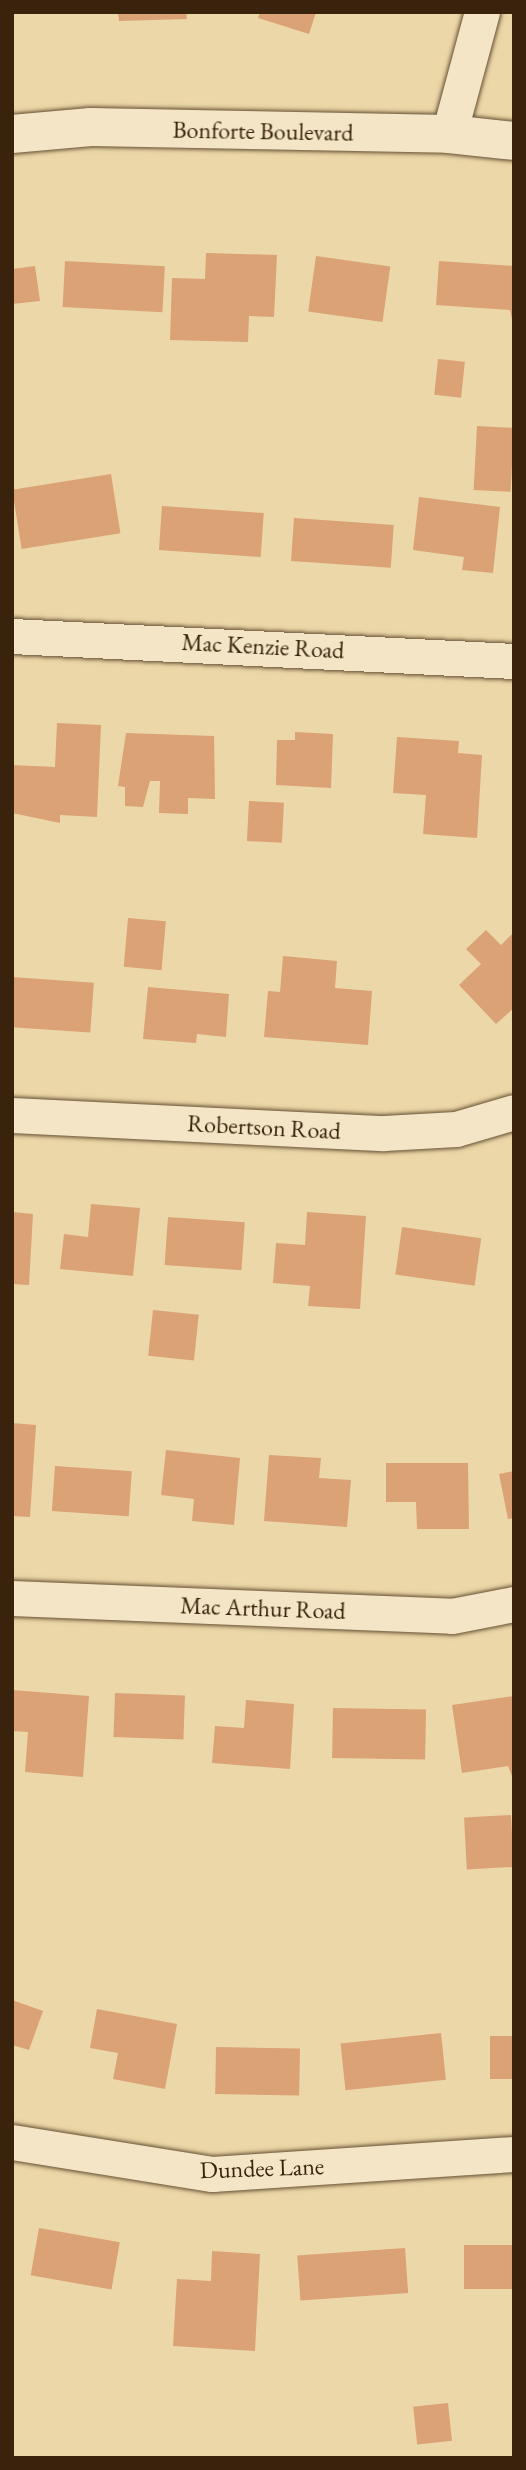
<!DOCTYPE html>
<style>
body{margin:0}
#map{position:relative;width:526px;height:2470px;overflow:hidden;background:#ecd7a8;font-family:"EB Garamond",serif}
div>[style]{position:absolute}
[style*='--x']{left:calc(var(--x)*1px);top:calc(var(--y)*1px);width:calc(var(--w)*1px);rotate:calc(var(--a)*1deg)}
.building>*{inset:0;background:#daa275;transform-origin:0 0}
.roads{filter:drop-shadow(0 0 2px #665033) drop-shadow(0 0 2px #665033)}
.street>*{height:35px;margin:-17.5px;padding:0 17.5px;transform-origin:17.5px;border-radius:17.5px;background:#f3e5c6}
.secondary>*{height:38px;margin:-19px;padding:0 19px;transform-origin:19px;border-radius:19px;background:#f3e5c6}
span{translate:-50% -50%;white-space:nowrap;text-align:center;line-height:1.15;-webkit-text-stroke:6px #f3e5c6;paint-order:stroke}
.street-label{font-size:24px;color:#3a230c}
.frame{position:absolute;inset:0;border:14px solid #3a230c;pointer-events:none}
</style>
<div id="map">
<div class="building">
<i style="clip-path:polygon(118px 12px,186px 12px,187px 19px,119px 21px)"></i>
<i style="clip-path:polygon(260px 12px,316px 12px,309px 34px,258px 18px)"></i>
<i style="clip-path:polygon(206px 253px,277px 255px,274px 317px,249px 316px,248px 342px,170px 340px,172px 278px,205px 279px)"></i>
<i style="left:316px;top:256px;width:75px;height:56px;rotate:8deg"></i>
<i style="left:65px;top:261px;width:100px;height:46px;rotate:3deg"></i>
<i style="clip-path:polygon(439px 261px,514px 266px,514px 329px,510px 310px,436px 305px)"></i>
<i style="clip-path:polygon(35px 266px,40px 301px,12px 304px,12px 269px)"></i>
<i style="left:438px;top:359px;width:27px;height:36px;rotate:6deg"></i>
<i style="left:477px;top:426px;width:37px;height:64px;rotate:3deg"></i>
<i style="left:111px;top:474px;width:60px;height:100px;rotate:81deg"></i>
<i style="clip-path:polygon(419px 497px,500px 507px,493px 573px,462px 570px,464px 557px,413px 550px)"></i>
<i style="left:162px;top:506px;width:102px;height:44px;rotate:4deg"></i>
<i style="left:294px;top:518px;width:100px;height:43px;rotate:4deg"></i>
<i style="clip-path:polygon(57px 723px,101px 725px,97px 817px,60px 815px,60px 823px,12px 813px,12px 765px,55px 767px)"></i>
<i style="clip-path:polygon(295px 732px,333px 734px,331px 788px,276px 785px,277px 740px,295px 740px)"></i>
<i style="clip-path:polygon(126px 733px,214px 736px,215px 799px,188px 798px,188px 814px,159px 813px,160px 781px,150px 781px,143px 807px,125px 806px,125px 787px,118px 786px)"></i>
<i style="clip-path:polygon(397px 737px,459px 741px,458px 753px,482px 755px,477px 838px,423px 834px,426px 795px,393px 793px)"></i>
<i style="left:249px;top:801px;width:35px;height:40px;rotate:3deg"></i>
<i style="left:128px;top:918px;width:38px;height:49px;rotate:5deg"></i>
<i style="clip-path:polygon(486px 930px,501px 945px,514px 932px,514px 1008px,496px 1024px,459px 985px,481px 964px,466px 949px)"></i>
<i style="clip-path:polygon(283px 956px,337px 961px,335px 988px,372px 991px,368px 1045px,264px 1037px,268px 991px,280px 992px)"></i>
<i style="left:12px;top:977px;width:82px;height:50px;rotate:4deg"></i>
<i style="clip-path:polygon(148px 987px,229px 994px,226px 1037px,197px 1034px,196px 1043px,143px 1039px)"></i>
<i style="clip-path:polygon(91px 1204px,140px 1208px,133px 1276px,60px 1269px,64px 1234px,88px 1237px)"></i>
<i style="clip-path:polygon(12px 1212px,33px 1214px,29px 1285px,12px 1284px)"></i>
<i style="clip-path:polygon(307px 1212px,366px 1216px,360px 1309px,308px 1306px,310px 1286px,273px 1283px,276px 1243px,305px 1245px)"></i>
<i style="left:168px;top:1217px;width:77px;height:48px;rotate:4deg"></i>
<i style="left:402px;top:1227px;width:80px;height:48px;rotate:8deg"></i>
<i style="left:153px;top:1310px;width:46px;height:46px;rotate:6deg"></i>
<i style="clip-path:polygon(12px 1423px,36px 1425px,30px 1517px,12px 1516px)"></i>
<i style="clip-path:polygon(166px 1450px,240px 1458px,234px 1525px,192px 1521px,194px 1499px,161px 1495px)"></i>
<i style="clip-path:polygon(269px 1455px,321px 1458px,319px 1478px,351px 1480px,347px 1527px,264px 1521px)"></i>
<i style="clip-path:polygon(386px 1463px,468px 1463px,469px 1529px,417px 1529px,416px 1502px,386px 1502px)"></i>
<i style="left:55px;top:1466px;width:77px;height:45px;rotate:4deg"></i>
<i style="clip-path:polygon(514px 1471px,514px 1518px,508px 1519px,499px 1474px)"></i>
<i style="clip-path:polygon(12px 1690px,89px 1696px,83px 1777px,25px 1772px,28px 1732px,12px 1731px)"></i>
<i style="left:115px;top:1693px;width:70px;height:44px;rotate:2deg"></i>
<i style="clip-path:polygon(514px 1696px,514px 1781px,508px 1766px,462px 1773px,452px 1705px)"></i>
<i style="clip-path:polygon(246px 1700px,294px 1704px,290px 1769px,212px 1763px,215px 1726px,244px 1728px)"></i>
<i style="left:333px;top:1708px;width:93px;height:50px;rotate:1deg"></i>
<i style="left:511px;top:1815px;width:52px;height:47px;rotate:87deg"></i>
<i style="clip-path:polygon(12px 2000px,43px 2011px,29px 2050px,12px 2045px)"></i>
<i style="clip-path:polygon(97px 2009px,177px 2024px,165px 2089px,113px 2079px,118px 2053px,90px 2048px)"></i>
<i style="left:441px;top:2033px;width:47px;height:101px;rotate:84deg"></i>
<i style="left:514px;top:2036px;width:43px;height:24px;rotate:90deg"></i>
<i style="left:216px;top:2047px;width:84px;height:47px;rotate:1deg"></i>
<i style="left:39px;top:2228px;width:82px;height:48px;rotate:10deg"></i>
<i style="left:514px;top:2245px;width:44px;height:50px;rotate:90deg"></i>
<i style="left:405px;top:2248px;width:45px;height:108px;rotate:86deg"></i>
<i style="clip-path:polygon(212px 2251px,260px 2254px,255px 2351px,173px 2346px,177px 2279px,211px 2281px)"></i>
<i style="left:448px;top:2403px;width:38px;height:35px;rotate:84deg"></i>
</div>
<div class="roads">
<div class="street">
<i style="--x:449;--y:134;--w:126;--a:-74.9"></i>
<i style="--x:12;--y:636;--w:503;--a:2.85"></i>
<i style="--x:12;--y:1115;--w:372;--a:2.8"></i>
<i style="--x:384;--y:1133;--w:72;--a:-3.2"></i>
<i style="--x:456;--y:1129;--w:60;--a:-16.3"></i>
<i style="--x:12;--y:1598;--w:440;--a:2.3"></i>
<i style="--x:452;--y:1616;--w:63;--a:-11"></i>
<i style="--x:12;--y:2142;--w:203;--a:9.1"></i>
<i style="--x:212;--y:2174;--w:303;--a:-3.8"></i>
</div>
<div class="secondary">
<i style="--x:12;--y:134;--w:79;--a:-5.1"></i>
<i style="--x:91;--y:127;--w:358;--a:1.1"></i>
<i style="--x:449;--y:134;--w:65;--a:6.1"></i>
</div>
</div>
<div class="street-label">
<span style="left:263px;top:131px;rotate:1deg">Bonforte Boulevard</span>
<span style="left:263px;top:646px;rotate:3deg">Mac Kenzie Road</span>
<span style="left:264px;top:1127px;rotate:3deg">Robertson Road</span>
<span style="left:263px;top:1608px;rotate:2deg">Mac Arthur Road</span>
<span style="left:262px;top:2168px;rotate:-2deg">Dundee Lane</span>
</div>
<div class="frame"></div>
</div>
